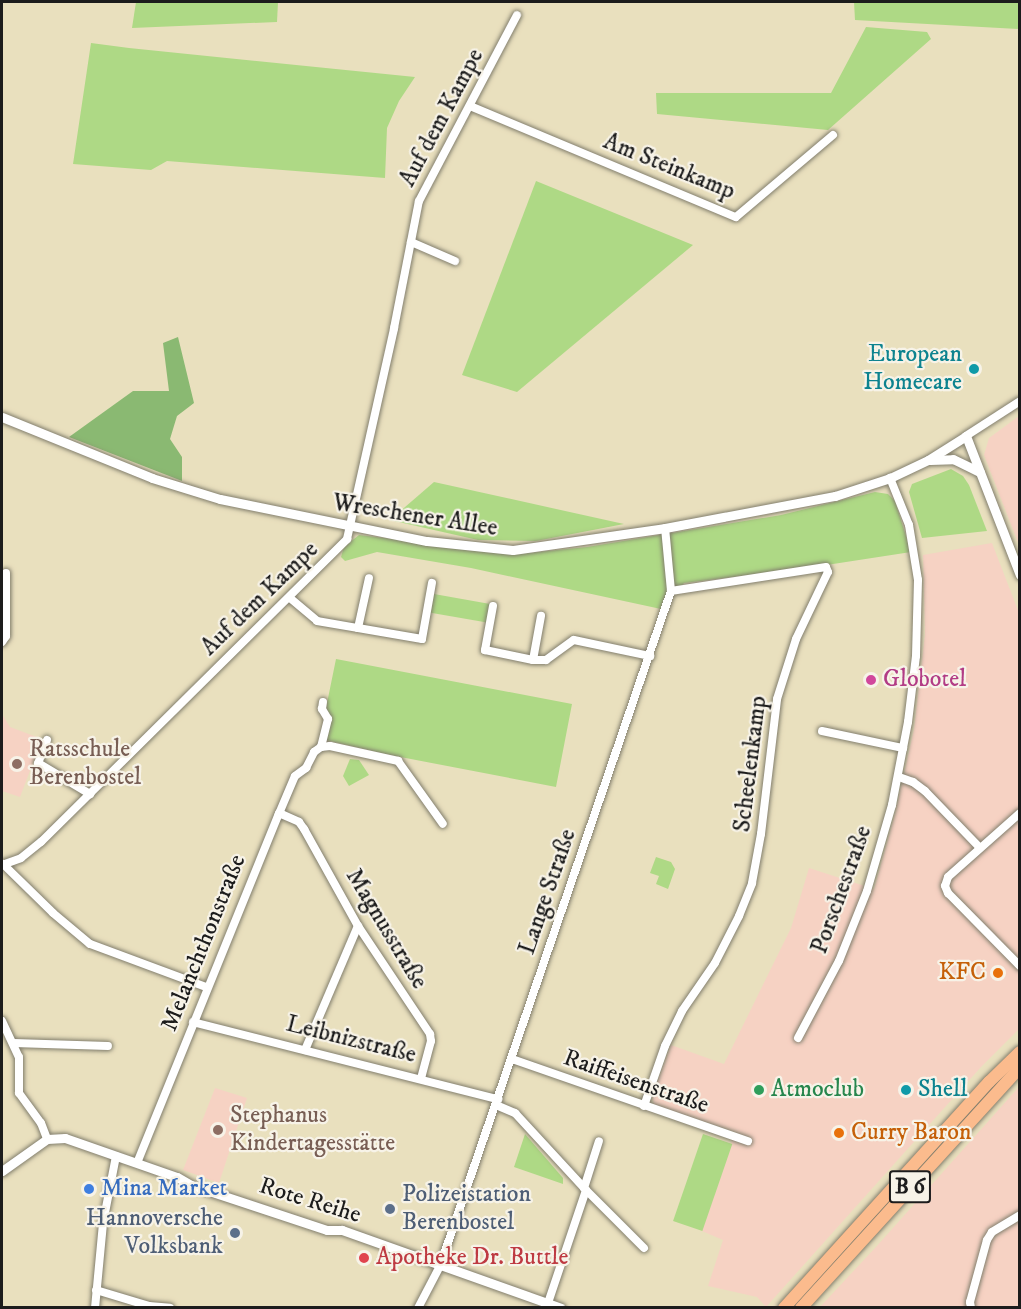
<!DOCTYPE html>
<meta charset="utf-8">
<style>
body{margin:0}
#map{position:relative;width:1021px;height:1309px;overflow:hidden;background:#e9e0be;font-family:"IM FELL DW Pica",serif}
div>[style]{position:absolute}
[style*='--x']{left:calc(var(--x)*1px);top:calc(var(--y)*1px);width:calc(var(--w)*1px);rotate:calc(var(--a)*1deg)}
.built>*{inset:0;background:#f6d2c3}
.green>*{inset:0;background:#aed985;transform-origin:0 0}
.forest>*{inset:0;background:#8ab972}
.roads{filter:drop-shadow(0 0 2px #827e6d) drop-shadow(0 0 2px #827e6d)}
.minor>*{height:8px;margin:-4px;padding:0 4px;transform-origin:4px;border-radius:4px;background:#fff}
.tertiary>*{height:9px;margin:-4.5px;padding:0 4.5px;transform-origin:4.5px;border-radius:4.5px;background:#fff}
.primary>*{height:12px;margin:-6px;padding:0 6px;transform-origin:6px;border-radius:6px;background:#fbbb8d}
.dots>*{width:16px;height:16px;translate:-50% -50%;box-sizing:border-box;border:3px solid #f7f3e8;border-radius:50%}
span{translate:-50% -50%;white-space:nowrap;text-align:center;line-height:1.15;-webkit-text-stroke:4.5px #f7f3e8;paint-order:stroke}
.shield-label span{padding:2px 4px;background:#f7f3e8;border:2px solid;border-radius:4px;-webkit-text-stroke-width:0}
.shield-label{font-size:22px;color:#1c1c1c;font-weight:700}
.street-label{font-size:24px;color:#1c1c1c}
.culture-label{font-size:24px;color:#0d838f}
.right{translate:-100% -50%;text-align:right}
.left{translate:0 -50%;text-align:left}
.hotel-label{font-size:24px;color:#b23c85}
.education-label{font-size:24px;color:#785e54}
.food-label{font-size:24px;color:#c56008}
.leisure-label{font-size:24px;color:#27864d}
.shop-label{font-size:24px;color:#366cbe}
.service-label{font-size:24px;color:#4e5e75}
.health-label{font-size:24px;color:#be3a42}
.frame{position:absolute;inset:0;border:3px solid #1c1c1c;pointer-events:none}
</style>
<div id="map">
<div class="built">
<i style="clip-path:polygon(1019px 416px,1019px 545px,984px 455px,989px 438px)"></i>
<i style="clip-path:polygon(992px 543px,1019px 613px,1019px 1029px,981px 1067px,766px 1307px,757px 1297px,708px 1286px,723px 1240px,702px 1231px,735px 1132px,654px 1105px,652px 1096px,671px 1045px,724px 1064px,791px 928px,809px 868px,874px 889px,895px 814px,914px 729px,925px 634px,923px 555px)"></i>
<i style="clip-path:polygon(2px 714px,10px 727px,42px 739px,20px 797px,2px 791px)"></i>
<i style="clip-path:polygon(1019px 1087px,1019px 1307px,819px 1308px,876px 1247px)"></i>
<i style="clip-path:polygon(215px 1088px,247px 1098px,219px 1183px,183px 1170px)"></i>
</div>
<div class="green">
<i style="clip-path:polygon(136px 2px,278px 2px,277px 22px,132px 28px)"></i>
<i style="clip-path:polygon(854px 2px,1019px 2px,1019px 29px,855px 20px)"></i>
<i style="clip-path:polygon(866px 27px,927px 32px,931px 39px,828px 130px,657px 114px,656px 93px,831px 93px)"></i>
<i style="clip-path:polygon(91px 43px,129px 48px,415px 77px,399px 101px,387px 128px,385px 178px,167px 161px,151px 170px,73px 164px)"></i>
<i style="clip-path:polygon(536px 181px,693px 245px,517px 392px,462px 375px)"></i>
<i style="clip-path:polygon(951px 469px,963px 476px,969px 485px,987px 531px,922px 538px,909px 492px,912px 484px)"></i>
<i style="clip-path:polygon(434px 482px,624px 524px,536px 541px,478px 540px,390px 520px)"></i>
<i style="clip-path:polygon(875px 492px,888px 494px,895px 501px,911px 552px,807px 568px,684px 583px,661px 609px,471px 568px,377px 552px,345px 561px,341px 557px,344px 547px,359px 535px,518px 554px,587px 547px,781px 515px)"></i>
<i style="left:434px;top:594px;width:57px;height:19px;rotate:10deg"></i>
<i style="clip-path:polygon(336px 659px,572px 704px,556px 787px,385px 754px,326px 740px,331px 717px,326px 708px)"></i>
<i style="clip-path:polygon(350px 759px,359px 760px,369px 775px,349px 786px,343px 776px)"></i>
<i style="clip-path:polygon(656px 857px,671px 862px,675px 869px,668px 889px,656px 884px,659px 876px,650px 873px)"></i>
<i style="clip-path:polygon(525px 1134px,563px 1178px,563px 1184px,514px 1167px)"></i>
<i style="left:703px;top:1134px;width:31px;height:92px;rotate:19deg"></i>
</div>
<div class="forest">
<i style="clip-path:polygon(178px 337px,194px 403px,177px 416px,170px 439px,182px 457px,182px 481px,69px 437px,133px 391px,169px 391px,163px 343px)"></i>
</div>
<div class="roads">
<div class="minor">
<i style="--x:470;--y:106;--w:288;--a:22.7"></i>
<i style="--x:736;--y:217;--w:127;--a:-40.2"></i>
<i style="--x:411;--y:242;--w:48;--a:23.4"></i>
<i style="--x:966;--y:436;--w:64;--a:-32.9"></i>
<i style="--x:290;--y:598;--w:35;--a:40"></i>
<i style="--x:317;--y:621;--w:42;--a:9.7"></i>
<i style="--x:358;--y:628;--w:51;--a:-77.6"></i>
<i style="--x:493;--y:606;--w:45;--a:100.3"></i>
<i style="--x:485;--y:650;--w:49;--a:11.8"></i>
<i style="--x:533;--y:660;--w:45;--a:-79.7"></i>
<i style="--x:358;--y:628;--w:65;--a:9.8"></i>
<i style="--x:422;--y:639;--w:57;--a:-79.9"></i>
<i style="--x:2;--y:642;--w:7;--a:-56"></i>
<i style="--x:6;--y:636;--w:63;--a:-90"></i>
<i style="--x:533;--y:660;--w:13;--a:0"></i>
<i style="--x:546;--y:660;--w:34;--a:-36"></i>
<i style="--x:574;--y:640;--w:78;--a:11.9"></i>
<i style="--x:822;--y:731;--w:83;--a:11.9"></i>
<i style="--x:47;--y:740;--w:25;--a:111"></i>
<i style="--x:38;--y:763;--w:61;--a:30.8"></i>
<i style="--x:321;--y:747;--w:29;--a:-76"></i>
<i style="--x:328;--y:719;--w:12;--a:-121"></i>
<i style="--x:322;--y:709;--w:7;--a:-82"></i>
<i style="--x:899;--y:777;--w:15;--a:20"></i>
<i style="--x:913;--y:782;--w:15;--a:37"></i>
<i style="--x:925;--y:791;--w:79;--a:46"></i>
<i style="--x:279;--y:813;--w:22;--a:24"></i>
<i style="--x:299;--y:822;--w:9;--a:54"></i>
<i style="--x:304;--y:829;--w:111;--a:60.9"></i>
<i style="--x:358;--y:926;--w:130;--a:56.3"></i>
<i style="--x:430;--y:1034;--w:7;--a:82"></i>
<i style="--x:431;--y:1041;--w:38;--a:105"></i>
<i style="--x:1020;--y:813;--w:96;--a:138.4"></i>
<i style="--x:948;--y:877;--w:9;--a:108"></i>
<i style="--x:945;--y:886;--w:8;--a:67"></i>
<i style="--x:948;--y:893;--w:103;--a:45.4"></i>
<i style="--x:3;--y:864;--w:70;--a:44.4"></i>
<i style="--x:53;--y:913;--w:48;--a:40"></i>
<i style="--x:90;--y:944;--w:124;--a:20.3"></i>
<i style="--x:2;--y:865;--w:20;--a:-20"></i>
<i style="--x:21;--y:858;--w:26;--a:-39"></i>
<i style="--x:41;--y:842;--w:431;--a:-44.7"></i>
<i style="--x:347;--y:539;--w:216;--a:-77.4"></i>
<i style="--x:394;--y:328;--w:129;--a:-78.9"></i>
<i style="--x:419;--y:201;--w:210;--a:-62.2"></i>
<i style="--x:2;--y:1021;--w:40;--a:65"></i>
<i style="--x:19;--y:1057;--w:36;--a:90"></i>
<i style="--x:19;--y:1093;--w:37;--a:54"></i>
<i style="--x:41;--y:1123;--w:17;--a:69"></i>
<i style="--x:193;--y:1022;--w:315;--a:14.2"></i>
<i style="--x:798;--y:1038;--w:87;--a:-62"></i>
<i style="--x:839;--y:961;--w:75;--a:-68.2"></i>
<i style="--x:867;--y:891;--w:90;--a:-73.8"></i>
<i style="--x:892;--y:805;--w:85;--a:-79.1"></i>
<i style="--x:908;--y:722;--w:66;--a:-83.1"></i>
<i style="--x:916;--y:656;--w:76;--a:-88.5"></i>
<i style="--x:918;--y:580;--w:56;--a:-99.3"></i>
<i style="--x:909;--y:525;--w:51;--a:-112"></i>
<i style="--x:14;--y:1043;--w:94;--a:1.8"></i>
<i style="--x:305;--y:1050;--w:135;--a:-66.9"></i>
<i style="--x:512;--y:1059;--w:250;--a:19.2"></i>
<i style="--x:496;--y:1105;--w:21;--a:23"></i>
<i style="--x:515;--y:1113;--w:105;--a:47.3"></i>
<i style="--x:586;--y:1190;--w:82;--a:45"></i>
<i style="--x:644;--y:1106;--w:64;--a:-70.7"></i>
<i style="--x:665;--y:1046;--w:39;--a:-64"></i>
<i style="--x:682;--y:1011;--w:58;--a:-55.5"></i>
<i style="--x:715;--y:963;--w:53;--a:-62.9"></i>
<i style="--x:739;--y:916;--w:35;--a:-68"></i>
<i style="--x:752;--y:883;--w:50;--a:-79.6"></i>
<i style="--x:761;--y:834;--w:136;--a:-83.2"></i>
<i style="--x:777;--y:699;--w:63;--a:-72.4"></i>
<i style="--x:796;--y:639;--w:74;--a:-64.5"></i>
<i style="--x:828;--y:572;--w:5;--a:-112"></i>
<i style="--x:826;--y:567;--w:157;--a:171.2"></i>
<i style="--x:137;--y:1163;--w:375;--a:-67.9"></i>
<i style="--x:278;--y:816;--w:43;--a:-67"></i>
<i style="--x:295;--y:776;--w:14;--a:-36"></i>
<i style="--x:306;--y:768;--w:18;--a:-63"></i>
<i style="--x:314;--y:752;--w:9;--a:-36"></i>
<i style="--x:321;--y:747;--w:9;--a:-6"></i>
<i style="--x:330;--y:746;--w:70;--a:12.4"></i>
<i style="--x:398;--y:761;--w:77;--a:54.5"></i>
<i style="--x:584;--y:1188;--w:49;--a:-72.3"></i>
<i style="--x:96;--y:1290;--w:55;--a:16.8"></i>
<i style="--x:149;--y:1306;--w:21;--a:5"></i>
<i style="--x:548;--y:1303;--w:119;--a:-71.4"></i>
<i style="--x:95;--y:1308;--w:85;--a:-84.6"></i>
<i style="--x:103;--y:1223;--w:68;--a:-79"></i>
<i style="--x:418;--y:1308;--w:47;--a:-62.4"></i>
<i style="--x:440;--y:1266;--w:713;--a:-71.11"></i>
<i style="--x:671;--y:591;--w:63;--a:-95.4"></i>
<i style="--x:971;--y:1308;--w:6;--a:-99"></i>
<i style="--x:970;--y:1302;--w:64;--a:-74.7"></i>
<i style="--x:987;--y:1240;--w:9;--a:-58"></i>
<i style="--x:992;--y:1232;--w:33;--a:-31"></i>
</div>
<div class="tertiary">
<i style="--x:2;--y:417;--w:162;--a:22.1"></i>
<i style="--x:152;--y:478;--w:71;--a:17.2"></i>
<i style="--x:220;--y:499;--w:211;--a:11.5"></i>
<i style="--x:427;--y:541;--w:86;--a:6"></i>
<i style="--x:513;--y:550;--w:154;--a:-8.2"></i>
<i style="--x:665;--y:528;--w:173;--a:-10.7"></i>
<i style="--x:835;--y:496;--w:58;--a:-18.1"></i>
<i style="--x:890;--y:478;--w:42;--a:-25.3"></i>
<i style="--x:928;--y:460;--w:45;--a:-32.3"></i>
<i style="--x:966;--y:436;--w:149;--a:68.8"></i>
<i style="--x:930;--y:460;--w:23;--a:-2"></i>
<i style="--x:953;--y:459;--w:30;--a:26"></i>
<i style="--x:2;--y:1171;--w:55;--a:-35.4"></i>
<i style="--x:47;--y:1139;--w:18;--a:-3"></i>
<i style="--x:65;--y:1138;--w:119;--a:19.2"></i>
<i style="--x:177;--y:1177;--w:16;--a:30"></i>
<i style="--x:191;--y:1185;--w:143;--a:18.3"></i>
<i style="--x:327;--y:1230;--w:15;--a:0"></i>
<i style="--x:342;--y:1230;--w:232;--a:19.6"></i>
</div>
<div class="primary">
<i style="--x:784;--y:1308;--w:305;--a:-47.8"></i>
<i style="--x:989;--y:1082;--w:43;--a:-44.1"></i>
<i style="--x:801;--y:1308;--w:326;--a:-47.7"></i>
</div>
</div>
<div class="dots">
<i style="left:974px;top:369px;background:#0f9aa8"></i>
<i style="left:871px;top:680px;background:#d1479c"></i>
<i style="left:17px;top:764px;background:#8d6e63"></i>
<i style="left:998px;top:973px;background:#e8710a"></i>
<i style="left:759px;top:1090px;background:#2e9e5b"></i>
<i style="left:906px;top:1090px;background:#0f9aa8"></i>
<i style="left:218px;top:1130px;background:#8d6e63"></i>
<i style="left:839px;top:1133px;background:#e8710a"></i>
<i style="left:89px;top:1189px;background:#3f7fe0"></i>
<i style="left:390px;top:1209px;background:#5c6f8a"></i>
<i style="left:235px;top:1233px;background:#5c6f8a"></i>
<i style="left:364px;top:1258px;background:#e0444e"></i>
</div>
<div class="shield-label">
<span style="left:910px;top:1187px">B 6</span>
</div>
<div class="street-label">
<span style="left:442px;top:118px;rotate:-62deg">Auf dem Kampe</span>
<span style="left:669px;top:167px;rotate:22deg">Am Steinkamp</span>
<span style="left:415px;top:516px;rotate:9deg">Wreschener Allee</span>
<span style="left:260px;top:599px;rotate:-44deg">Auf dem Kampe</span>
<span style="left:751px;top:764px;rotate:-83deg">Scheelenkamp</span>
<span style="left:842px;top:890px;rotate:-70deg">Porschestraße</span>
<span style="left:548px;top:892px;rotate:-71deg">Lange Straße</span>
<span style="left:386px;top:929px;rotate:59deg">Magnusstraße</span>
<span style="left:204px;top:943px;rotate:-68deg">Melanchthonstraße</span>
<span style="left:351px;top:1040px;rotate:14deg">Leibnizstraße</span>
<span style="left:636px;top:1082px;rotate:19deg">Raiffeisenstraße</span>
<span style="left:310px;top:1201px;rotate:17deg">Rote Reihe</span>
</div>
<div class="culture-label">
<span class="right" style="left:962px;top:369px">European<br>Homecare</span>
<span class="left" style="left:918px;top:1090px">Shell</span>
</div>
<div class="hotel-label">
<span class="left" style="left:883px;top:680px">Globotel</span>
</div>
<div class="education-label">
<span class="left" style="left:29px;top:764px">Ratsschule<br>Berenbostel</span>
<span class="left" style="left:230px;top:1130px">Stephanus<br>Kindertagesstätte</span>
</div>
<div class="food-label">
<span class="right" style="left:986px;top:973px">KFC</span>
<span class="left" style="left:851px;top:1133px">Curry Baron</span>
</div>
<div class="leisure-label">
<span class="left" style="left:771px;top:1090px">Atmoclub</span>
</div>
<div class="shop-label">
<span class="left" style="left:101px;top:1189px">Mina Market</span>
</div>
<div class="service-label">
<span class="left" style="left:402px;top:1209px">Polizeistation<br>Berenbostel</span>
<span class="right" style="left:223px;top:1233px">Hannoversche<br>Volksbank</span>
</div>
<div class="health-label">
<span class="left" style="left:376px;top:1258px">Apotheke Dr. Buttle</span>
</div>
<div class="frame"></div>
</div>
